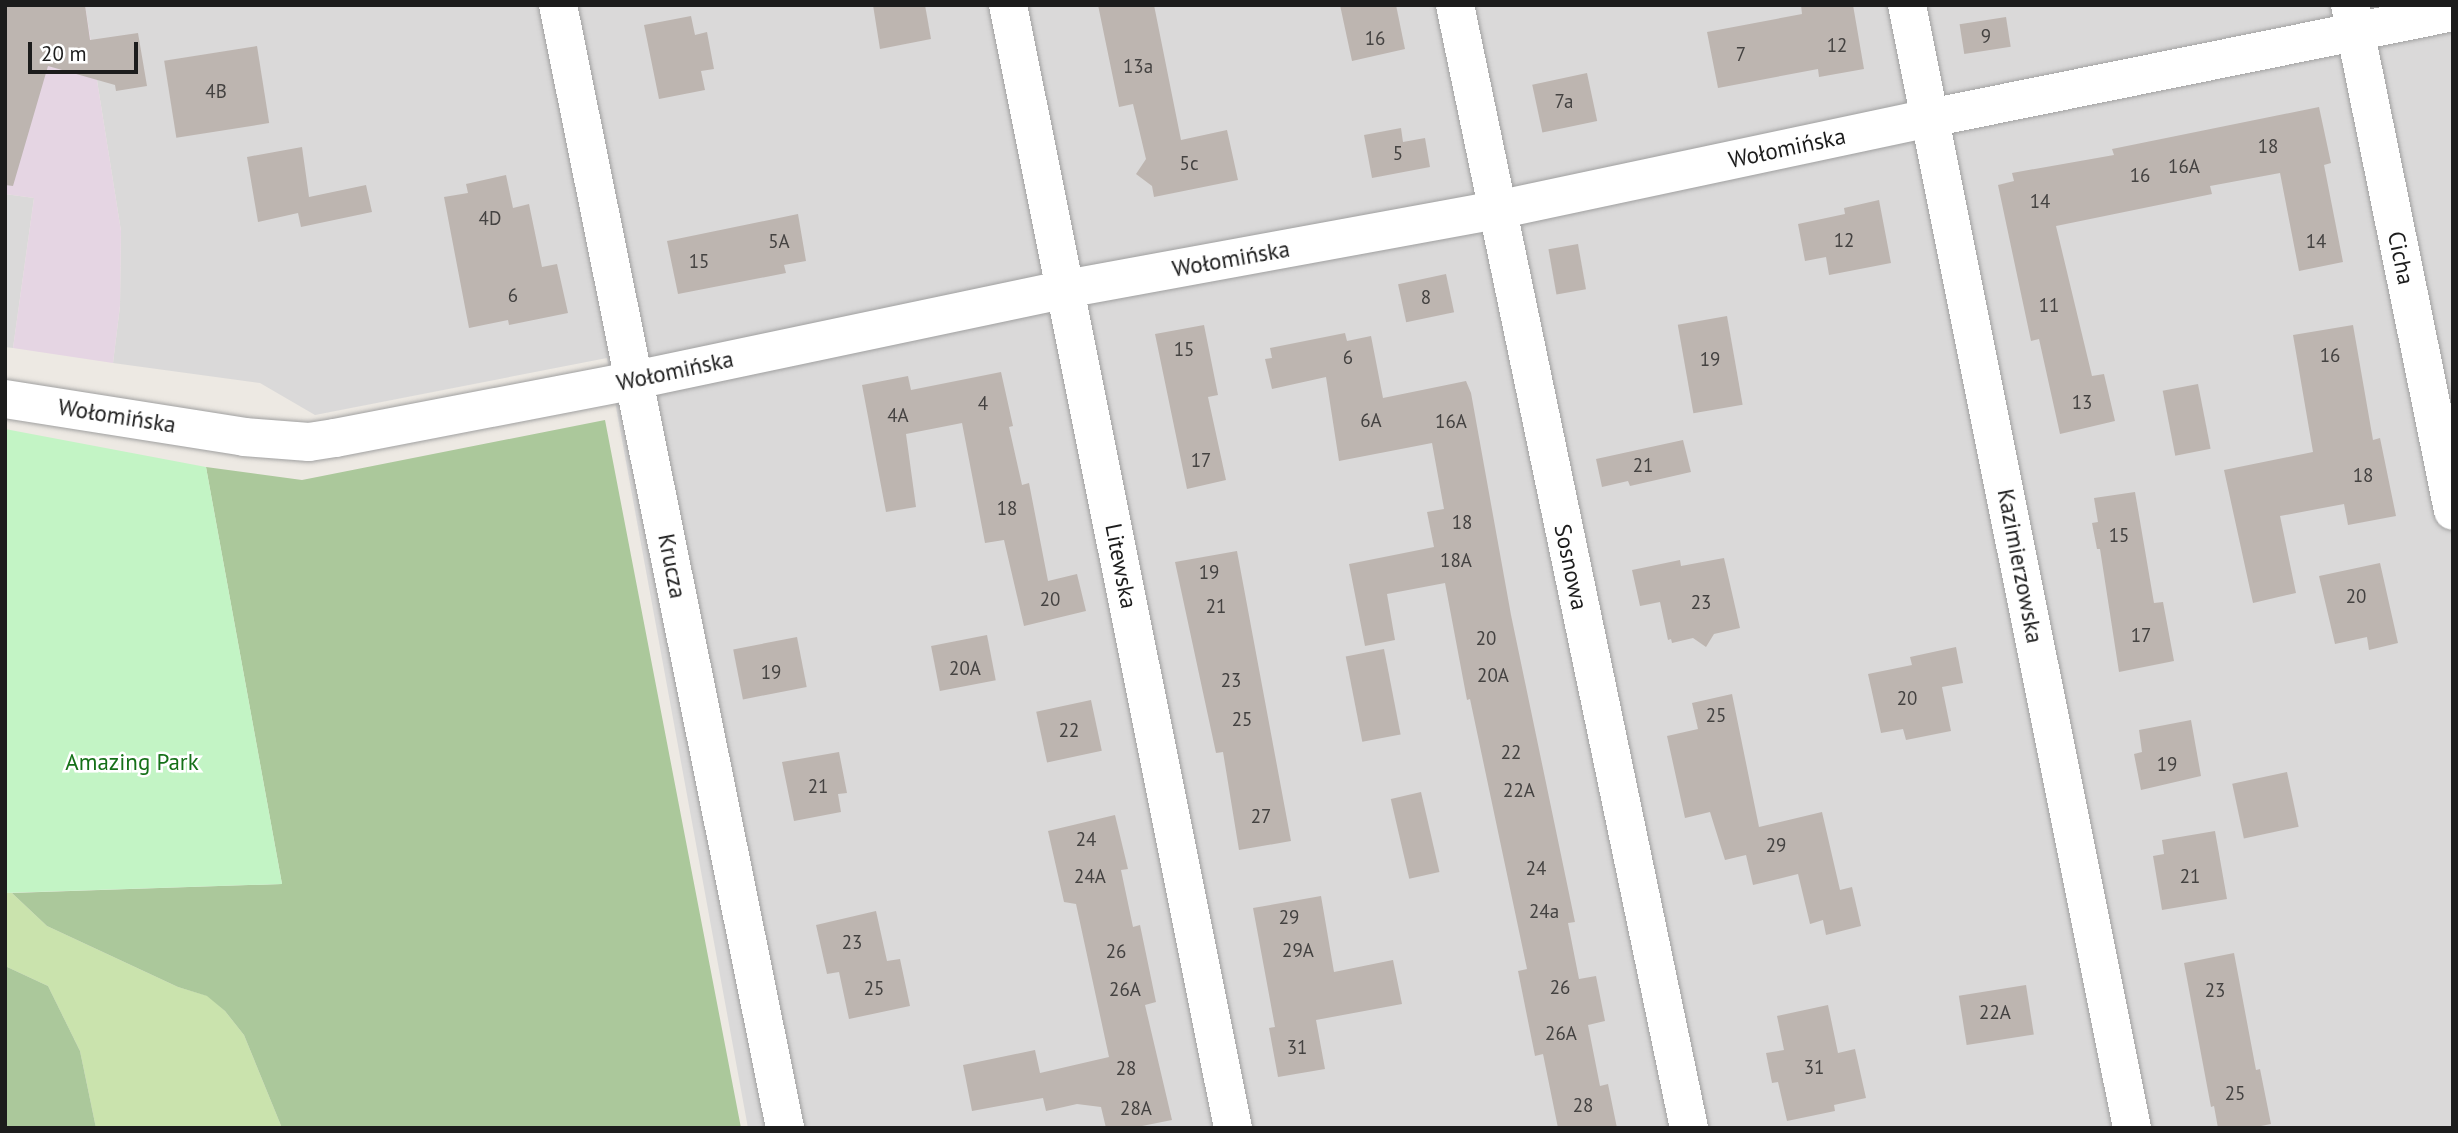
<!DOCTYPE html>
<meta charset="utf-8">
<style>
body{margin:0}
#map{position:relative;width:2458px;height:1133px;overflow:hidden;background:#ede9e3;font-family:"PT Sans",sans-serif}
div>[style]{position:absolute}
[style*='--x']{left:calc(var(--x)*1px);top:calc(var(--y)*1px);width:calc(var(--w)*1px);rotate:calc(var(--a)*1deg)}
.residential>*{inset:0;background:#dad9d9}
.industrial>*{inset:0;background:#e5d5e3}
.grass>*{inset:0;background:#cae3ad}
.forest>*{inset:0;background:#abc89b}
.park>*{inset:0;background:#c3f4c5}
.building>*{inset:0;background:#bdb5b0;transform-origin:0 0}
.roads{filter:drop-shadow(0 0 2px #a0a0a0) drop-shadow(0 0 2px #a0a0a0)}
.minor>*{height:38px;margin:-19px;padding:0 19px;transform-origin:19px;border-radius:19px;background:#fff}
span{translate:-50% -50%;white-space:nowrap;text-align:center;line-height:1.15;-webkit-text-stroke:5px #fff;paint-order:stroke}
.number-label{font-size:19px;color:#444241}
.number-label span{-webkit-text-stroke-width:0}
.street-label{font-size:23px;color:#1c1c1c}
.park-label{font-size:23px;color:#157018}
.frame{position:absolute;inset:0;border:7px solid #1c1c1c;pointer-events:none}
.scale{position:absolute;left:28px;top:42px;width:110px;height:32px;box-sizing:border-box;border:4px solid #1c1c1c;border-top:0;padding-left:9px;font-size:21px;line-height:24px;white-space:nowrap;color:#1c1c1c;-webkit-text-stroke:5px #fff;paint-order:stroke}
</style>
<div id="map">
<div class="residential">
<i style="clip-path:polygon(85px 5px,2453px 5px,2453px 1128px,748px 1128px,607px 358px,315px 415px,260px 383px,113px 363px,120px 306px,121px 231px)"></i>
<i style="clip-path:polygon(5px 194px,34px 198px,13px 348px,5px 347px)"></i>
</div>
<div class="industrial">
<i style="clip-path:polygon(5px 5px,85px 5px,121px 231px,120px 306px,113px 363px,13px 348px,34px 198px,5px 194px)"></i>
</div>
<div class="grass">
<i style="clip-path:polygon(5px 893px,12px 893px,47px 926px,178px 987px,208px 996px,225px 1011px,244px 1035px,282px 1128px,96px 1128px,80px 1051px,48px 986px,5px 966px)"></i>
</div>
<div class="forest">
<i style="clip-path:polygon(605px 420px,741px 1128px,282px 1128px,244px 1035px,225px 1011px,207px 996px,178px 987px,47px 926px,12px 893px,282px 884px,206px 467px,302px 480px)"></i>
<i style="clip-path:polygon(5px 966px,48px 986px,80px 1051px,96px 1128px,5px 1128px)"></i>
</div>
<div class="park">
<i style="clip-path:polygon(5px 429px,206px 467px,282px 884px,5px 893px)"></i>
</div>
<div class="building">
<i style="clip-path:polygon(5px 5px,85px 5px,90px 40px,138px 33px,147px 86px,116px 91px,115px 85px,48px 66px,13px 186px,5px 185px)"></i>
<i style="clip-path:polygon(873px 5px,925px 5px,931px 39px,880px 49px)"></i>
<i style="clip-path:polygon(1098px 5px,1154px 5px,1181px 140px,1227px 130px,1238px 180px,1154px 197px,1152px 186px,1136px 174px,1146px 159px,1133px 104px,1119px 107px)"></i>
<i style="clip-path:polygon(1340px 5px,1396px 5px,1405px 49px,1352px 61px)"></i>
<i style="clip-path:polygon(1801px 5px,1853px 5px,1864px 69px,1819px 77px,1818px 69px,1718px 88px,1707px 32px,1802px 14px)"></i>
<i style="clip-path:polygon(691px 16px,695px 35px,707px 32px,714px 69px,701px 71px,705px 90px,659px 99px,644px 25px)"></i>
<i style="left:2006px;top:17px;width:30px;height:47px;rotate:81deg"></i>
<i style="left:257px;top:46px;width:78px;height:94px;rotate:81deg"></i>
<i style="left:1587px;top:73px;width:49px;height:56px;rotate:78deg"></i>
<i style="clip-path:polygon(2319px 107px,2331px 163px,2324px 165px,2343px 262px,2299px 271px,2280px 173px,2210px 186px,2212px 194px,2056px 226px,2092px 376px,2104px 374px,2115px 421px,2060px 434px,2039px 339px,2031px 341px,1998px 185px,2014px 181px,2012px 173px,2114px 155px,2112px 149px)"></i>
<i style="clip-path:polygon(1401px 128px,1403px 142px,1425px 138px,1430px 167px,1372px 178px,1364px 135px)"></i>
<i style="clip-path:polygon(302px 147px,309px 197px,366px 185px,372px 212px,301px 227px,298px 213px,258px 222px,247px 157px)"></i>
<i style="clip-path:polygon(506px 175px,513px 208px,529px 204px,542px 267px,557px 264px,568px 313px,509px 325px,508px 320px,469px 328px,444px 197px,468px 193px,466px 184px)"></i>
<i style="clip-path:polygon(1879px 200px,1891px 263px,1829px 275px,1826px 257px,1805px 261px,1798px 224px,1845px 214px,1844px 208px)"></i>
<i style="clip-path:polygon(798px 214px,806px 261px,784px 265px,786px 273px,678px 294px,667px 241px)"></i>
<i style="left:1578px;top:244px;width:46px;height:30px;rotate:80deg"></i>
<i style="left:1446px;top:274px;width:39px;height:49px;rotate:78deg"></i>
<i style="left:1727px;top:316px;width:90px;height:50px;rotate:80deg"></i>
<i style="clip-path:polygon(1204px 325px,1218px 395px,1208px 397px,1226px 480px,1187px 489px,1155px 334px)"></i>
<i style="clip-path:polygon(2353px 325px,2373px 440px,2380px 438px,2396px 516px,2348px 525px,2344px 504px,2280px 516px,2296px 593px,2253px 603px,2224px 470px,2313px 452px,2293px 335px)"></i>
<i style="clip-path:polygon(1345px 333px,1347px 341px,1371px 336px,1383px 398px,1466px 381px,1471px 393px,1511px 615px,1575px 922px,1568px 923px,1579px 979px,1596px 976px,1605px 1021px,1588px 1025px,1600px 1086px,1608px 1084px,1617px 1128px,1558px 1128px,1543px 1054px,1535px 1056px,1518px 971px,1527px 969px,1470px 699px,1467px 700px,1445px 583px,1387px 594px,1395px 640px,1365px 646px,1349px 564px,1434px 547px,1427px 512px,1444px 509px,1432px 443px,1339px 461px,1326px 377px,1272px 389px,1265px 359px,1272px 358px,1270px 348px)"></i>
<i style="clip-path:polygon(1001px 372px,1013px 426px,1009px 427px,1022px 485px,1029px 483px,1048px 581px,1077px 574px,1086px 611px,1024px 626px,1004px 540px,985px 543px,962px 423px,906px 434px,916px 507px,886px 512px,862px 385px,908px 376px,911px 390px)"></i>
<i style="left:2198px;top:384px;width:66px;height:36px;rotate:79deg"></i>
<i style="clip-path:polygon(1683px 440px,1691px 472px,1630px 486px,1628px 481px,1602px 487px,1596px 459px)"></i>
<i style="clip-path:polygon(2135px 492px,2154px 603px,2163px 602px,2174px 661px,2119px 672px,2100px 549px,2097px 549px,2092px 523px,2098px 522px,2094px 498px)"></i>
<i style="clip-path:polygon(1237px 551px,1291px 841px,1239px 850px,1223px 752px,1216px 753px,1175px 562px)"></i>
<i style="clip-path:polygon(1724px 558px,1740px 628px,1714px 634px,1706px 647px,1693px 638px,1672px 643px,1671px 639px,1668px 640px,1660px 602px,1640px 606px,1632px 570px,1680px 560px,1681px 566px)"></i>
<i style="clip-path:polygon(2380px 563px,2398px 643px,2369px 650px,2367px 637px,2335px 644px,2319px 576px)"></i>
<i style="left:987px;top:635px;width:46px;height:57px;rotate:79deg"></i>
<i style="left:797px;top:637px;width:51px;height:65px;rotate:79deg"></i>
<i style="clip-path:polygon(1956px 647px,1963px 683px,1942px 687px,1951px 731px,1906px 740px,1903px 729px,1881px 733px,1868px 674px,1912px 665px,1910px 657px)"></i>
<i style="left:1384px;top:649px;width:87px;height:39px;rotate:79deg"></i>
<i style="clip-path:polygon(1732px 694px,1759px 827px,1822px 812px,1840px 890px,1852px 887px,1861px 926px,1826px 935px,1823px 920px,1810px 924px,1798px 874px,1753px 885px,1746px 855px,1725px 860px,1710px 812px,1685px 818px,1667px 736px,1698px 729px,1692px 703px)"></i>
<i style="left:1091px;top:700px;width:52px;height:56px;rotate:78deg"></i>
<i style="clip-path:polygon(2191px 720px,2201px 776px,2141px 790px,2134px 754px,2142px 752px,2139px 730px)"></i>
<i style="clip-path:polygon(839px 752px,847px 793px,838px 794px,841px 812px,794px 821px,782px 762px)"></i>
<i style="left:2287px;top:772px;width:56px;height:56px;rotate:78deg"></i>
<i style="left:1421px;top:792px;width:82px;height:31px;rotate:77deg"></i>
<i style="clip-path:polygon(1115px 815px,1128px 869px,1121px 870px,1133px 927px,1140px 925px,1156px 1002px,1145px 1005px,1172px 1120px,1132px 1128px,1106px 1128px,1101px 1107px,1077px 1104px,1046px 1111px,1043px 1098px,972px 1111px,963px 1065px,1035px 1050px,1040px 1073px,1109px 1057px,1076px 904px,1064px 902px,1048px 831px)"></i>
<i style="clip-path:polygon(2215px 831px,2227px 899px,2162px 910px,2153px 856px,2164px 854px,2162px 840px)"></i>
<i style="clip-path:polygon(1321px 896px,1334px 972px,1393px 960px,1402px 1004px,1316px 1020px,1325px 1069px,1278px 1077px,1269px 1028px,1275px 1027px,1253px 908px)"></i>
<i style="clip-path:polygon(876px 911px,887px 961px,900px 959px,910px 1006px,849px 1019px,839px 972px,827px 974px,816px 925px)"></i>
<i style="clip-path:polygon(2234px 953px,2256px 1070px,2260px 1069px,2271px 1124px,2251px 1128px,2218px 1128px,2214px 1106px,2211px 1107px,2184px 963px)"></i>
<i style="left:2026px;top:985px;width:50px;height:68px;rotate:81deg"></i>
<i style="clip-path:polygon(1828px 1005px,1838px 1053px,1855px 1049px,1866px 1098px,1834px 1105px,1835px 1111px,1787px 1121px,1778px 1082px,1772px 1083px,1766px 1053px,1784px 1050px,1777px 1016px)"></i>
</div>
<div class="roads">
<div class="minor">
<i style="--x:558;--y:5;--w:1146;--a:78.57"></i>
<i style="--x:1008;--y:5;--w:1145;--a:78.67"></i>
<i style="--x:1455;--y:5;--w:1147;--a:78.23"></i>
<i style="--x:1907;--y:5;--w:1145;--a:78.67"></i>
<i style="--x:2350;--y:5;--w:516;--a:78.49"></i>
<i style="--x:5;--y:399;--w:242;--a:9"></i>
<i style="--x:244;--y:437;--w:65;--a:4.4"></i>
<i style="--x:309;--y:442;--w:26;--a:-9"></i>
<i style="--x:335;--y:438;--w:306;--a:-10.9"></i>
<i style="--x:635;--y:380;--w:441;--a:-11.9"></i>
<i style="--x:1066;--y:289;--w:438;--a:-10.4"></i>
<i style="--x:1497;--y:210;--w:443;--a:-12"></i>
<i style="--x:1930;--y:118;--w:534;--a:-11.46"></i>
</div>
</div>
<div class="number-label">
<span style="left:1986px;top:37px">9</span>
<span style="left:1375px;top:39px">16</span>
<span style="left:1837px;top:46px">12</span>
<span style="left:1741px;top:55px">7</span>
<span style="left:1138px;top:67px">13a</span>
<span style="left:216px;top:92px">4B</span>
<span style="left:1564px;top:102px">7a</span>
<span style="left:2268px;top:147px">18</span>
<span style="left:1398px;top:154px">5</span>
<span style="left:1189px;top:164px">5c</span>
<span style="left:2184px;top:167px">16A</span>
<span style="left:2140px;top:176px">16</span>
<span style="left:2040px;top:202px">14</span>
<span style="left:490px;top:219px">4D</span>
<span style="left:1844px;top:241px">12</span>
<span style="left:779px;top:242px">5A</span>
<span style="left:2316px;top:242px">14</span>
<span style="left:699px;top:262px">15</span>
<span style="left:513px;top:296px">6</span>
<span style="left:1426px;top:298px">8</span>
<span style="left:2049px;top:306px">11</span>
<span style="left:1184px;top:350px">15</span>
<span style="left:2330px;top:356px">16</span>
<span style="left:1348px;top:358px">6</span>
<span style="left:1710px;top:360px">19</span>
<span style="left:2082px;top:403px">13</span>
<span style="left:983px;top:404px">4</span>
<span style="left:898px;top:416px">4A</span>
<span style="left:1371px;top:421px">6A</span>
<span style="left:1451px;top:422px">16A</span>
<span style="left:1201px;top:461px">17</span>
<span style="left:1643px;top:466px">21</span>
<span style="left:2363px;top:476px">18</span>
<span style="left:1007px;top:509px">18</span>
<span style="left:1462px;top:523px">18</span>
<span style="left:2119px;top:536px">15</span>
<span style="left:1456px;top:561px">18A</span>
<span style="left:1209px;top:573px">19</span>
<span style="left:2356px;top:597px">20</span>
<span style="left:1050px;top:600px">20</span>
<span style="left:1701px;top:603px">23</span>
<span style="left:1216px;top:607px">21</span>
<span style="left:2141px;top:636px">17</span>
<span style="left:1486px;top:639px">20</span>
<span style="left:965px;top:669px">20A</span>
<span style="left:771px;top:673px">19</span>
<span style="left:1493px;top:676px">20A</span>
<span style="left:1231px;top:681px">23</span>
<span style="left:1907px;top:699px">20</span>
<span style="left:1716px;top:716px">25</span>
<span style="left:1242px;top:720px">25</span>
<span style="left:1069px;top:731px">22</span>
<span style="left:1511px;top:753px">22</span>
<span style="left:2167px;top:765px">19</span>
<span style="left:818px;top:787px">21</span>
<span style="left:1519px;top:791px">22A</span>
<span style="left:1261px;top:817px">27</span>
<span style="left:1086px;top:840px">24</span>
<span style="left:1776px;top:846px">29</span>
<span style="left:1536px;top:869px">24</span>
<span style="left:1090px;top:877px">24A</span>
<span style="left:2190px;top:877px">21</span>
<span style="left:1544px;top:912px">24a</span>
<span style="left:1289px;top:918px">29</span>
<span style="left:852px;top:943px">23</span>
<span style="left:1298px;top:951px">29A</span>
<span style="left:1116px;top:952px">26</span>
<span style="left:1560px;top:988px">26</span>
<span style="left:874px;top:989px">25</span>
<span style="left:1125px;top:990px">26A</span>
<span style="left:2215px;top:991px">23</span>
<span style="left:1995px;top:1013px">22A</span>
<span style="left:1561px;top:1034px">26A</span>
<span style="left:1297px;top:1048px">31</span>
<span style="left:1814px;top:1068px">31</span>
<span style="left:1126px;top:1069px">28</span>
<span style="left:2235px;top:1094px">25</span>
<span style="left:1583px;top:1106px">28</span>
<span style="left:1136px;top:1109px">28A</span>
</div>
<div class="street-label">
<span style="left:1787px;top:148px;rotate:-12deg">Wołomińska</span>
<span style="left:2401px;top:258px;rotate:78deg">Cicha</span>
<span style="left:1231px;top:259px;rotate:-10deg">Wołomińska</span>
<span style="left:675px;top:371px;rotate:-12deg">Wołomińska</span>
<span style="left:117px;top:416px;rotate:9deg">Wołomińska</span>
<span style="left:672px;top:566px;rotate:79deg">Krucza</span>
<span style="left:1121px;top:566px;rotate:79deg">Litewska</span>
<span style="left:2020px;top:566px;rotate:79deg">Kazimierzowska</span>
<span style="left:1571px;top:567px;rotate:78deg">Sosnowa</span>
</div>
<div class="park-label">
<span style="left:132px;top:762px">Amazing Park</span>
</div>
<div class="frame"></div>
<div class="scale">20 m</div>
</div>
